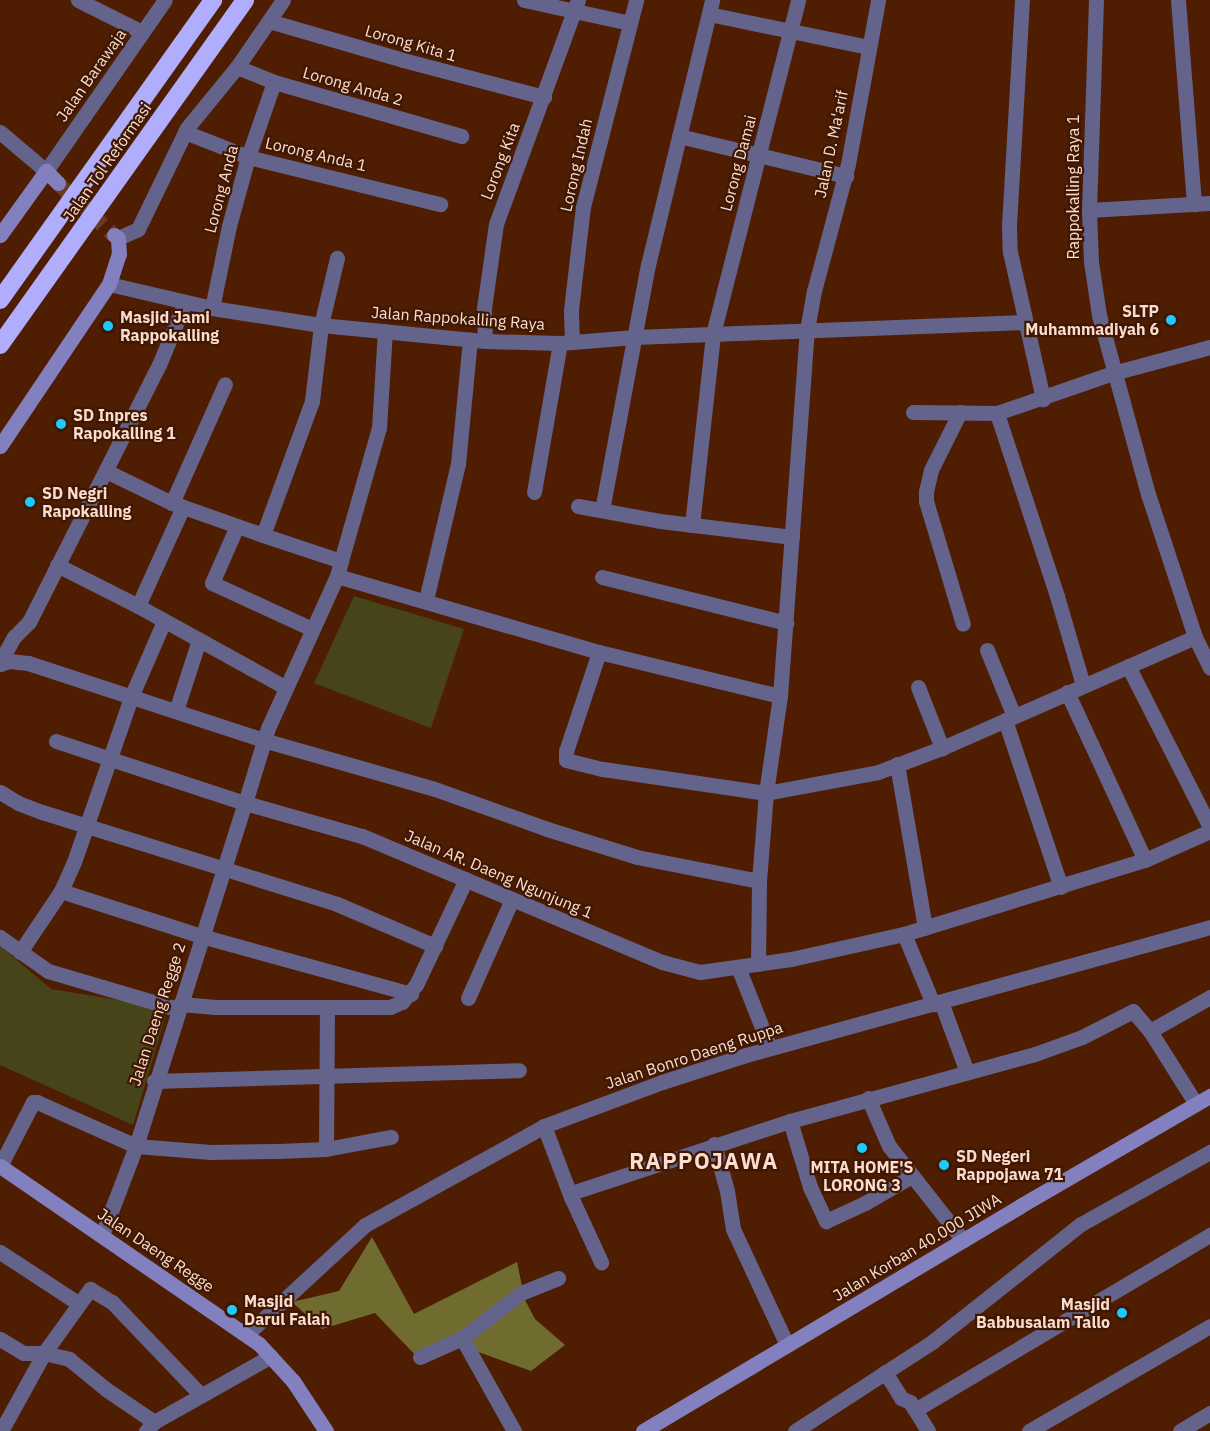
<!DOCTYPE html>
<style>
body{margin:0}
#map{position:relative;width:1210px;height:1431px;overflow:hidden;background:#4f1d01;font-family:"IBM Plex Sans",sans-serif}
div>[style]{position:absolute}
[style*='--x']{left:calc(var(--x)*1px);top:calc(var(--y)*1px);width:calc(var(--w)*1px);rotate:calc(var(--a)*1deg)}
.green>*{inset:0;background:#47441a}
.forest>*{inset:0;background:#706c30}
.secondary-tunnel>*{height:15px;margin-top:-7.5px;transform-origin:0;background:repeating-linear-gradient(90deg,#693a20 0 15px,transparent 0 23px)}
.street>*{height:15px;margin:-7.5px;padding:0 7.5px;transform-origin:7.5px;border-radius:7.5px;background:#64638b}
.secondary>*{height:15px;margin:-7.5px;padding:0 7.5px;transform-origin:7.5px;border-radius:7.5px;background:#8380c0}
.highway>*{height:18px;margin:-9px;padding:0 9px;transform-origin:9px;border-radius:9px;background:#b0adfd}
.dots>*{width:16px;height:16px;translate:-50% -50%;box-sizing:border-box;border:3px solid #3e1804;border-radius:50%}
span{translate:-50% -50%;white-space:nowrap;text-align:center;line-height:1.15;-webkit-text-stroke:4.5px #3e1804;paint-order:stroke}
.street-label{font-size:16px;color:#fddccd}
.poi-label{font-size:16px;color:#fddccd;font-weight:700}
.right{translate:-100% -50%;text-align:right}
.left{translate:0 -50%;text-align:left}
.district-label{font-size:22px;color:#fddccd;font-weight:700;letter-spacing:1.5px}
</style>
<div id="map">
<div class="green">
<i style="clip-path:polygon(354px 596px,464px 629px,431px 728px,314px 683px)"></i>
<i style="clip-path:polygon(0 946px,51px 989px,168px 1008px,133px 1125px,0 1065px)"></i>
</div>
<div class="forest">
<i style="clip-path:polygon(372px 1237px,414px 1314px,517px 1262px,525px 1300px,535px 1319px,565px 1345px,531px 1371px,451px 1342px,419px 1359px,375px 1313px,322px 1329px,292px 1302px,339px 1291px)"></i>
</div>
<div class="secondary-tunnel">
<i style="--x:58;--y:183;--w:76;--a:42.9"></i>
</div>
<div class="street">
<i style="--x:78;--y:0;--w:72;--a:26.6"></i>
<i style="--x:524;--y:0;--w:108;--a:12.2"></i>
<i style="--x:1022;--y:0;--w:228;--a:93.3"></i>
<i style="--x:1009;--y:228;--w:24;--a:88"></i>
<i style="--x:1010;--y:252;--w:151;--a:77.3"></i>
<i style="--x:1096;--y:0;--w:210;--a:91.9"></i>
<i style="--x:1089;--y:210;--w:52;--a:87.8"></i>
<i style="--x:1091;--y:262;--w:54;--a:81.4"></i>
<i style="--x:1099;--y:315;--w:186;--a:74.7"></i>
<i style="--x:1148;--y:494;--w:151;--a:71.8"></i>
<i style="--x:1195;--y:637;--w:34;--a:64"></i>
<i style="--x:1178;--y:0;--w:205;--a:85.5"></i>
<i style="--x:709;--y:14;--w:162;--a:11.7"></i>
<i style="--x:269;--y:21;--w:140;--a:16.2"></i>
<i style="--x:403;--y:60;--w:146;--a:14.7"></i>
<i style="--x:237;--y:67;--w:40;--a:22"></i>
<i style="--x:274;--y:82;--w:195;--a:16.1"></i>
<i style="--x:0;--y:132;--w:60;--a:40.3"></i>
<i style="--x:46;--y:171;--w:208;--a:-55.2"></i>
<i style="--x:185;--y:132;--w:68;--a:21.6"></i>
<i style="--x:248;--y:157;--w:198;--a:13.8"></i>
<i style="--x:679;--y:136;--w:172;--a:13.5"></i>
<i style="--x:1089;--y:210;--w:121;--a:-3.3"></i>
<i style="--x:118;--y:238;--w:22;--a:-24"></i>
<i style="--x:138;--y:229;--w:112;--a:-64.1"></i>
<i style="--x:187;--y:128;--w:79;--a:-50.7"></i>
<i style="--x:237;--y:67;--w:81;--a:-55.5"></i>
<i style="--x:109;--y:284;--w:106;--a:13.1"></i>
<i style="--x:212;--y:308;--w:110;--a:8.9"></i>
<i style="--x:321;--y:325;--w:165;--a:5.6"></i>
<i style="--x:485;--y:341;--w:75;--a:1.5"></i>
<i style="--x:560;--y:343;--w:75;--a:-4.6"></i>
<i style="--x:635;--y:337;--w:390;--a:-2.2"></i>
<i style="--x:212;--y:308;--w:84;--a:-78.3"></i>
<i style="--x:229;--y:226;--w:72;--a:-74.6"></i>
<i style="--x:248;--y:157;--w:79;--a:-70.9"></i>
<i style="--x:485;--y:341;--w:33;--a:-92"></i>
<i style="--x:484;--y:308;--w:85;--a:-81.9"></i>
<i style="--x:496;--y:224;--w:239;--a:-69.9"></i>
<i style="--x:572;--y:342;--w:32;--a:-92"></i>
<i style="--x:571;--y:310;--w:104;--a:-83.4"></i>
<i style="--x:583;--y:207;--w:214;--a:-75.6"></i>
<i style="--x:913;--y:412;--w:84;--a:0.7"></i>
<i style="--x:960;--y:412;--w:65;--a:116.6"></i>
<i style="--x:931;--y:470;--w:22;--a:103"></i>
<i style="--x:926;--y:491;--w:10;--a:90"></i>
<i style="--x:926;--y:501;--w:128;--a:73.3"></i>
<i style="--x:106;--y:471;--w:73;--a:25.9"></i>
<i style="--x:172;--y:503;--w:96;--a:19.4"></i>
<i style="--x:534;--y:492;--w:151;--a:-80.1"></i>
<i style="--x:172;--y:503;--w:130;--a:-66"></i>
<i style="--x:578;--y:506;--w:83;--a:10.4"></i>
<i style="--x:660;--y:521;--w:133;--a:6.9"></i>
<i style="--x:602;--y:510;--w:249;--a:-79.4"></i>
<i style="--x:648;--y:265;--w:273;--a:-76.4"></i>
<i style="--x:692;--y:525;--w:192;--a:-83.7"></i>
<i style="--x:713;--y:334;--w:345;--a:-75.7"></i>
<i style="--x:237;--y:526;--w:62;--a:113.7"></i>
<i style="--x:212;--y:583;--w:110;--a:24.7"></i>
<i style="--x:341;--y:561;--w:138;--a:-74.1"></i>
<i style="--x:379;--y:428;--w:97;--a:-86.5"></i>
<i style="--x:57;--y:565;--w:91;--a:26.8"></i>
<i style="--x:138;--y:606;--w:168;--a:28.9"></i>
<i style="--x:337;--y:576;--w:273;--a:16.2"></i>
<i style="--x:599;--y:652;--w:186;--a:13.7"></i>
<i style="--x:602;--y:577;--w:190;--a:14"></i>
<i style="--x:426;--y:600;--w:140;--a:-76.8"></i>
<i style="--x:458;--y:464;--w:125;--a:-84.5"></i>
<i style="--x:138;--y:606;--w:109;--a:-65.6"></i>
<i style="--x:987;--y:650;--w:71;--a:67.8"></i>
<i style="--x:599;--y:652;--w:104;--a:108.4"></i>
<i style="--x:566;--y:751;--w:9;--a:90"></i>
<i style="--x:566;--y:760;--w:38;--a:14"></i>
<i style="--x:603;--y:769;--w:165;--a:8.4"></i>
<i style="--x:766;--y:793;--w:114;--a:-10.6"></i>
<i style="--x:878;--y:772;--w:68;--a:-20.6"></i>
<i style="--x:942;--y:748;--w:276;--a:-23.7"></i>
<i style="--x:0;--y:662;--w:29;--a:-61"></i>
<i style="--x:14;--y:637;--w:21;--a:-45"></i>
<i style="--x:29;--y:622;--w:288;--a:-63.2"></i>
<i style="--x:159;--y:365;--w:68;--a:-67.6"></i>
<i style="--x:0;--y:664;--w:9;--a:-18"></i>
<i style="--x:9;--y:661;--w:19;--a:6"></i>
<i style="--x:28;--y:663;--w:247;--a:18.1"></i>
<i style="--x:263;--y:740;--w:176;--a:15.9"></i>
<i style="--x:432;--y:788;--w:122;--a:19.6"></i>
<i style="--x:547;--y:829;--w:94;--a:17.3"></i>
<i style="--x:637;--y:857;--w:124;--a:11.1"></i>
<i style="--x:1128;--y:666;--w:181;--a:63"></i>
<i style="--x:1083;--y:685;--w:93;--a:-106.3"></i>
<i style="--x:1057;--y:596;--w:193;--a:-108.2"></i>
<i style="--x:997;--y:413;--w:123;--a:-19"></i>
<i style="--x:1113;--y:373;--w:100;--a:-15"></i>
<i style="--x:918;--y:687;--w:66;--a:68.5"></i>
<i style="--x:1067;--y:692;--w:185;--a:65.1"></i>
<i style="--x:176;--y:711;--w:75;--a:-72.1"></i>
<i style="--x:1005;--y:720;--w:176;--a:71.5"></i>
<i style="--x:56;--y:741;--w:199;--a:18.2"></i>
<i style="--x:245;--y:803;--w:78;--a:-73"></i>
<i style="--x:268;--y:728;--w:167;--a:-65.6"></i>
<i style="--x:337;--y:576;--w:16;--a:-75"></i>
<i style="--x:341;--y:561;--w:82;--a:-161.6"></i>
<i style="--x:263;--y:535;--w:143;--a:-69.9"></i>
<i style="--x:312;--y:401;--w:77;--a:-83.2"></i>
<i style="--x:321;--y:325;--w:69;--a:-76.6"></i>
<i style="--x:897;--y:764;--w:166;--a:80.3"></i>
<i style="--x:0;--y:792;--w:21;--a:31"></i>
<i style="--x:18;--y:803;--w:26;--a:21"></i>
<i style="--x:42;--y:812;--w:309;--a:17.3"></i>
<i style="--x:337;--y:904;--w:107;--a:23.2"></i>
<i style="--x:61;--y:891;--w:147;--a:17.8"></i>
<i style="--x:201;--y:936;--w:218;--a:15.4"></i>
<i style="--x:904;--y:934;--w:76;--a:67.5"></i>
<i style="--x:0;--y:937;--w:59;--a:35.3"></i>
<i style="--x:48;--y:971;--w:131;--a:16.4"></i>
<i style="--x:174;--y:1008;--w:8;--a:-30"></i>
<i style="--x:181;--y:1004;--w:34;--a:5"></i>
<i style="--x:215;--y:1007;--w:175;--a:0"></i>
<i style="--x:390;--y:1007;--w:13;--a:-23"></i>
<i style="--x:402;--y:1002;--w:22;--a:-51"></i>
<i style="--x:416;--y:985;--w:117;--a:-64.7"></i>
<i style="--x:20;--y:952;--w:73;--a:-56.1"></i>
<i style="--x:61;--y:891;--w:32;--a:-66"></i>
<i style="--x:74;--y:862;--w:175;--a:-70.9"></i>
<i style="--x:131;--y:697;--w:83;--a:-66.5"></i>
<i style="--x:758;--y:964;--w:83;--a:-89.3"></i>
<i style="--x:759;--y:881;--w:88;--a:-85.5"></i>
<i style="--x:766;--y:793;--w:98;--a:-81.8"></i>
<i style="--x:780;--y:696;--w:367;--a:-85.8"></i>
<i style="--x:807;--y:330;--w:40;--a:-80"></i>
<i style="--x:814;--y:291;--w:131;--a:-75"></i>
<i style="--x:848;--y:164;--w:167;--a:-79.6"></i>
<i style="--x:738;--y:967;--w:87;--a:68.4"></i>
<i style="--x:468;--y:998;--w:108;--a:-66"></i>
<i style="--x:941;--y:1002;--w:75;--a:69.6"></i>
<i style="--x:1150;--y:1031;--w:69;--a:-29.5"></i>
<i style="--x:154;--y:1081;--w:365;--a:-1.7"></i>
<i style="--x:868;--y:1098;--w:52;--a:66.4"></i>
<i style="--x:889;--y:1146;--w:120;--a:51.8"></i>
<i style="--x:790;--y:1121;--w:69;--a:73.1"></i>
<i style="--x:810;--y:1187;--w:38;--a:65"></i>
<i style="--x:826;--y:1221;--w:43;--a:-24.8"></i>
<i style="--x:865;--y:1203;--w:54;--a:-29.9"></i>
<i style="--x:544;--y:1126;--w:76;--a:69.2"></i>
<i style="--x:571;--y:1197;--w:72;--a:65.2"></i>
<i style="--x:714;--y:1144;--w:49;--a:74.5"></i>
<i style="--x:727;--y:1191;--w:38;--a:81"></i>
<i style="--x:733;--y:1229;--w:128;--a:65"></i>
<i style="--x:326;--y:1149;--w:142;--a:-89.6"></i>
<i style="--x:0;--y:1166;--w:72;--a:-62.7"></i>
<i style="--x:33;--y:1102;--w:4;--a:0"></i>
<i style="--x:37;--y:1102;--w:108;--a:24"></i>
<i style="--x:136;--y:1146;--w:75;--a:4.6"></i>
<i style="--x:211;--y:1152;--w:67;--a:-0.9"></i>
<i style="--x:278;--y:1151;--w:48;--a:-2.4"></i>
<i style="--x:326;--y:1149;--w:66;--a:-10.5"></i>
<i style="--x:571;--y:1193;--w:231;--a:-18.2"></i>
<i style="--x:790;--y:1121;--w:254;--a:-15.3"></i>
<i style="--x:1035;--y:1054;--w:50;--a:-19.9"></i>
<i style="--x:1082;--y:1037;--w:57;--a:-27"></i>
<i style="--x:1133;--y:1011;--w:26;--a:50"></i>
<i style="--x:1150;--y:1031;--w:86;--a:57.8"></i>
<i style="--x:102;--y:1235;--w:95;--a:-69.1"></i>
<i style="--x:136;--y:1146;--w:360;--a:-72.4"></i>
<i style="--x:245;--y:803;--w:122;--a:15.8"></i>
<i style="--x:362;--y:836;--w:325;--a:22.8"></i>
<i style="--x:662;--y:962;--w:39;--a:15"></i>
<i style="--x:700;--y:972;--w:92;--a:-8.1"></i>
<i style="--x:791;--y:959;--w:116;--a:-12.5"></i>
<i style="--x:904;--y:934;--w:252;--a:-17.1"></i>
<i style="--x:1145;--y:860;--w:71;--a:-24"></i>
<i style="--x:0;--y:1252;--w:93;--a:33.2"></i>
<i style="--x:247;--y:1334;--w:161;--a:-42.7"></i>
<i style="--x:365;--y:1225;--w:205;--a:-28.9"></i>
<i style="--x:544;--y:1126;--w:126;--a:-20.4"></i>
<i style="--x:662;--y:1082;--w:88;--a:-17.8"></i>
<i style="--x:746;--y:1055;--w:481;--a:-15.4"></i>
<i style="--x:462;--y:1338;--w:74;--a:-37.3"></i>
<i style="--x:521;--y:1293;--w:40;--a:-22"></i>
<i style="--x:0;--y:1339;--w:27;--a:31"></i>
<i style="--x:23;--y:1353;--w:21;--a:0"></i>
<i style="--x:44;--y:1353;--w:26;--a:13"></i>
<i style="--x:69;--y:1359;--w:49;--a:39.2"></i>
<i style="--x:107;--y:1390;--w:57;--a:34.2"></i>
<i style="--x:420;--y:1357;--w:46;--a:-24.3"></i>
<i style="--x:462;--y:1338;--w:107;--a:60.8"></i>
<i style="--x:885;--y:1372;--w:31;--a:58"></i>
<i style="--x:901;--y:1398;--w:10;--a:24"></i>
<i style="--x:910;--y:1402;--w:34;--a:58"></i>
<i style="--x:915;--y:1410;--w:343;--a:-30.7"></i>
<i style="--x:1;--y:1431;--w:89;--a:-61.1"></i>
<i style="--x:44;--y:1353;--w:79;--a:-54.3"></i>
<i style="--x:90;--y:1289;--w:26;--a:31"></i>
<i style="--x:112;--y:1302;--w:129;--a:46.3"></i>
<i style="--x:146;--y:1431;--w:12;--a:-48"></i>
<i style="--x:154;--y:1422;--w:134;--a:-29.4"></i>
<i style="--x:795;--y:1431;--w:163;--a:-33"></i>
<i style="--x:932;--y:1342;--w:190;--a:-38.4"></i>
<i style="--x:1081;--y:1224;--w:148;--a:-29.2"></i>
<i style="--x:1029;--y:1431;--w:209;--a:-30.1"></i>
<i style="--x:1180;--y:1431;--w:35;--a:-31"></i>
</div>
<div class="secondary">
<i style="--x:0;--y:235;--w:79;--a:-54.3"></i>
<i style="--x:46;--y:171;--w:17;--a:45"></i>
<i style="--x:0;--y:446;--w:195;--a:-56.1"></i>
<i style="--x:109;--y:284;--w:32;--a:-72"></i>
<i style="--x:119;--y:254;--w:16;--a:-94"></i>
<i style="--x:118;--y:238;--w:5;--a:-143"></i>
<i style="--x:0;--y:1166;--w:314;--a:34.5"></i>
<i style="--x:259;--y:1344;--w:50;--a:47.4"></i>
<i style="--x:293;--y:1381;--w:60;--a:56.6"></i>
<i style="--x:643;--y:1431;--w:439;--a:-30.8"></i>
<i style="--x:1020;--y:1206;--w:220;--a:-30.1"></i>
</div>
<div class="highway">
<i style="--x:0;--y:300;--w:368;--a:-54.6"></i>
<i style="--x:0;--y:345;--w:423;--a:-54.6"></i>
</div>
<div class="dots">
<i style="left:1171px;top:320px;background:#1ec9fd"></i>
<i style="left:108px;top:326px;background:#1ec9fd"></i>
<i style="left:61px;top:424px;background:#1ec9fd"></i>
<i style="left:30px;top:502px;background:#1ec9fd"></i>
<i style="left:862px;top:1148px;background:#1ec9fd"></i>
<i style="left:944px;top:1165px;background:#1ec9fd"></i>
<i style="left:232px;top:1310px;background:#1ec9fd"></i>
<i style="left:1122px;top:1313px;background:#1ec9fd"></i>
</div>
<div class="street-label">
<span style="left:411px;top:43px;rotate:16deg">Lorong Kita 1</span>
<span style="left:91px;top:75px;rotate:-55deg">Jalan Barawaja</span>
<span style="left:353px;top:86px;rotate:16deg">Lorong Anda 2</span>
<span style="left:831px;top:144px;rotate:-78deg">Jalan D. Ma'arif</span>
<span style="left:316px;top:154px;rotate:13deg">Lorong Anda 1</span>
<span style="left:500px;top:161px;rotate:-69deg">Lorong Kita</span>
<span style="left:107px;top:162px;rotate:-55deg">Jalan Tol Reformasi</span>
<span style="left:738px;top:163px;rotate:-75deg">Lorong Damai</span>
<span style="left:576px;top:165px;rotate:-77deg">Lorong Indah</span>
<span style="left:1073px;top:187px;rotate:-90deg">Rappokalling Raya 1</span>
<span style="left:221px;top:189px;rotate:-75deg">Lorong Anda</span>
<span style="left:458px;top:318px;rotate:4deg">Jalan Rappokalling Raya</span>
<span style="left:499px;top:874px;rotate:23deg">Jalan AR. Daeng Ngunjung 1</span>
<span style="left:157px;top:1014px;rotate:-72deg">Jalan Daeng Regge 2</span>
<span style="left:694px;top:1055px;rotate:-18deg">Jalan Bonro Daeng Ruppa</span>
<span style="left:917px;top:1247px;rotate:-31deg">Jalan Korban 40.000 JIWA</span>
<span style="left:156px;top:1250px;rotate:34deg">Jalan Daeng Regge</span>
</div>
<div class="poi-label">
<span class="right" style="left:1159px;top:320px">SLTP<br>Muhammadiyah 6</span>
<span class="left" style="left:120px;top:326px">Masjid Jami<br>Rappokalling</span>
<span class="left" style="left:73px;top:424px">SD Inpres<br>Rapokalling 1</span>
<span class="left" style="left:42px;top:502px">SD Negri<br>Rapokalling</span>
<span class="left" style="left:956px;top:1165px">SD Negeri<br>Rappojawa 71</span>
<span style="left:862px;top:1176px">MITA HOME'S<br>LORONG 3</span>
<span class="left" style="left:244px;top:1310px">Masjid<br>Darul Falah</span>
<span class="right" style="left:1110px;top:1313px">Masjid<br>Babbusalam Tallo</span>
</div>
<div class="district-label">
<span style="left:704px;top:1161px">RAPPOJAWA</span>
</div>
</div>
